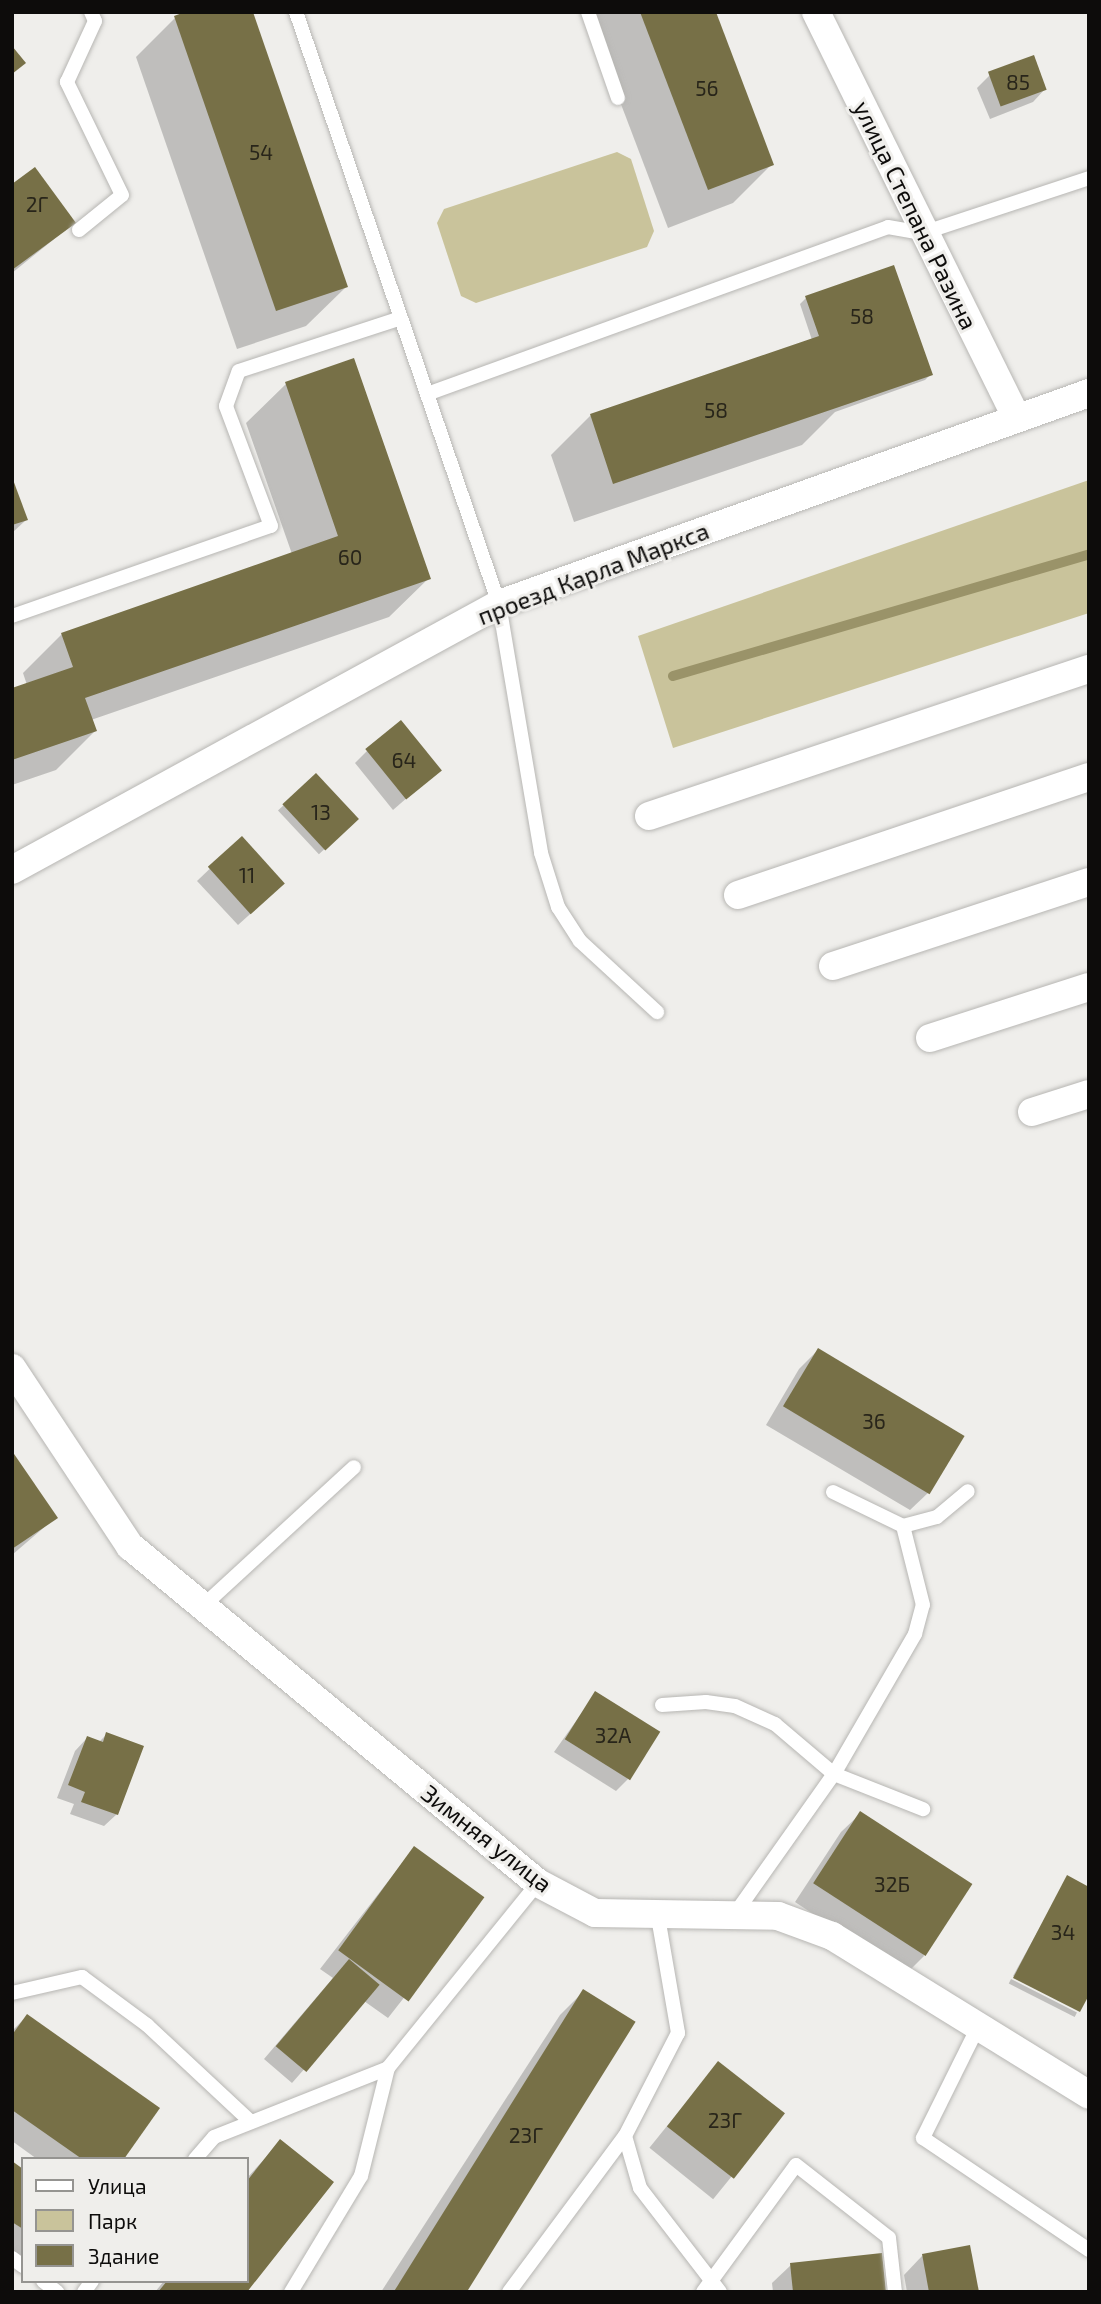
<!DOCTYPE html>
<meta charset="utf-8">
<style>
body{margin:0}
#map{position:relative;width:1101px;height:2304px;overflow:hidden;background:#efeeeb;font-family:"Exo 2",sans-serif}
div>[style]{position:absolute}
[style*='--x']{left:calc(var(--x)*1px);top:calc(var(--y)*1px);width:calc(var(--w)*1px);rotate:calc(var(--a)*1deg)}
.green>*{inset:0;background:#c9c39b}
.shadow>*{inset:0;background:#0003;transform-origin:0 0}
.stream>*{height:10px;margin:-5px;padding:0 5px;transform-origin:5px;border-radius:5px;background:#9a9369}
.building>*{inset:0;background:#777047;transform-origin:0 0}
.roads{filter:drop-shadow(0 0 2px #b7b6b3) drop-shadow(0 0 2px #b7b6b3)}
.lane>*{height:14px;margin:-7px;padding:0 7px;transform-origin:7px;border-radius:7px;background:#fff}
.street>*{height:28px;margin:-14px;padding:0 14px;transform-origin:14px;border-radius:14px;background:#fff}
span{translate:-50% -50%;white-space:nowrap;text-align:center;line-height:1.15;-webkit-text-stroke:6px #efeeeb;paint-order:stroke}
.number-label{font-size:21px;color:#28251a}
.number-label span{-webkit-text-stroke-width:0}
.street-label{font-size:24px;color:#0d0c0b}
.frame{position:absolute;inset:0;border:14px solid #0d0c0b;pointer-events:none}
.legend{position:absolute;left:21px;top:2157px;width:228px;height:126px;box-sizing:border-box;background:#efeeeb;border:2px solid #959491;margin:0;padding:9px 12px;list-style:none;font-size:21px;color:#0d0c0b}
.legend li{display:flex;align-items:center;gap:14px;height:35px}
.legend b{width:35px;border:2px solid #959491}
</style>
<div id="map">
<div class="green">
<i style="clip-path:polygon(617px 152px,631px 159px,654px 231px,647px 247px,476px 303px,461px 296px,437px 223px,444px 209px)"></i>
<i style="clip-path:polygon(1089px 480px,1089px 613px,673px 748px,638px 636px)"></i>
</div>
<div class="shadow">
<i style="clip-path:polygon(586px 12px,714px 12px,772px 164px,733px 203px,668px 228px)"></i>
<i style="clip-path:polygon(175px 18px,346px 287px,306px 326px,237px 349px,136px 57px)"></i>
<i style="clip-path:polygon(990px 75px,1045px 89px,1033px 102px,990px 119px,977px 88px)"></i>
<i style="clip-path:polygon(12px 187px,74px 223px,12px 273px)"></i>
<i style="clip-path:polygon(893px 267px,931px 374px,925px 380px,835px 412px,802px 445px,574px 522px,551px 455px,591px 415px,812px 340px,800px 304px,806px 298px)"></i>
<i style="clip-path:polygon(286px 384px,429px 578px,389px 617px,91px 720px,95px 731px,56px 770px,12px 785px,12px 690px,27px 685px,23px 673px,62px 634px,292px 554px,246px 423px)"></i>
<i style="clip-path:polygon(12px 481px,26px 520px,12px 533px)"></i>
<i style="clip-path:polygon(367px 751px,439px 770px,393px 810px,355px 763px)"></i>
<i style="left:316px;top:775px;width:60px;height:52px;rotate:47deg"></i>
<i style="clip-path:polygon(242px 838px,271px 895px,238px 925px,197px 881px)"></i>
<i style="clip-path:polygon(818px 1350px,929px 1492px,910px 1510px,766px 1425px,799px 1369px)"></i>
<i style="clip-path:polygon(12px 1454px,55px 1518px,12px 1555px)"></i>
<i style="clip-path:polygon(596px 1693px,628px 1779px,616px 1791px,554px 1752px)"></i>
<i style="clip-path:polygon(107px 1734px,117px 1814px,104px 1826px,70px 1814px,74px 1804px,57px 1798px,75px 1751px,87px 1738px,99px 1742px)"></i>
<i style="clip-path:polygon(860px 1814px,924px 1956px,905px 1975px,795px 1902px,841px 1832px)"></i>
<i style="clip-path:polygon(414px 1848px,482px 1898px,388px 2018px,364px 2001px,292px 2083px,264px 2059px,333px 1978px,320px 1969px)"></i>
<i style="clip-path:polygon(1068px 1877px,1079px 2010px,1013px 1976px)"></i>
<i style="left:1011px;top:1979px;width:74px;height:5px;rotate:27deg"></i>
<i style="clip-path:polygon(584px 1991px,459px 2292px,381px 2292px,560px 2015px)"></i>
<i style="clip-path:polygon(27px 2016px,121px 2159px,37px 2159px,12px 2141px,12px 2031px)"></i>
<i style="left:718px;top:2063px;width:82px;height:109px;rotate:39deg"></i>
<i style="clip-path:polygon(280px 2142px,332px 2183px,244px 2292px,155px 2292px,164px 2281px,247px 2281px,247px 2178px)"></i>
<i style="clip-path:polygon(12px 2163px,23px 2171px,23px 2261px,12px 2253px)"></i>
<i style="clip-path:polygon(922px 2256px,977px 2292px,907px 2292px,904px 2275px)"></i>
<i style="clip-path:polygon(791px 2265px,884px 2292px,773px 2292px,772px 2283px)"></i>
</div>
<div class="stream">
<i style="--x:673;--y:676;--w:434;--a:-16.3"></i>
</div>
<div class="building">
<i style="clip-path:polygon(185px 12px,253px 12px,348px 287px,276px 311px,174px 16px)"></i>
<i style="clip-path:polygon(640px 12px,716px 12px,774px 165px,708px 190px)"></i>
<i style="clip-path:polygon(12px 46px,26px 63px,12px 74px)"></i>
<i style="left:1034px;top:55px;width:37px;height:49px;rotate:70deg"></i>
<i style="clip-path:polygon(35px 167px,76px 223px,12px 270px,12px 184px)"></i>
<i style="clip-path:polygon(894px 265px,933px 375px,613px 484px,590px 414px,819px 336px,805px 296px)"></i>
<i style="clip-path:polygon(354px 358px,431px 579px,85px 698px,97px 731px,12px 760px,12px 688px,73px 667px,61px 633px,338px 536px,285px 382px)"></i>
<i style="clip-path:polygon(12px 477px,28px 520px,12px 525px)"></i>
<i style="left:401px;top:720px;width:65px;height:46px;rotate:51deg"></i>
<i style="left:316px;top:773px;width:63px;height:46px;rotate:47deg"></i>
<i style="left:242px;top:836px;width:64px;height:46px;rotate:48deg"></i>
<i style="left:818px;top:1348px;width:171px;height:68px;rotate:31deg"></i>
<i style="clip-path:polygon(12px 1451px,58px 1518px,12px 1549px)"></i>
<i style="left:595px;top:1691px;width:77px;height:57px;rotate:32deg"></i>
<i style="clip-path:polygon(106px 1732px,144px 1746px,118px 1815px,81px 1802px,85px 1792px,68px 1785px,87px 1736px,103px 1742px)"></i>
<i style="left:860px;top:1811px;width:134px;height:86px;rotate:33deg"></i>
<i style="left:414px;top:1846px;width:87px;height:129px;rotate:36deg"></i>
<i style="clip-path:polygon(1067px 1875px,1089px 1887px,1089px 1995px,1080px 2012px,1013px 1978px)"></i>
<i style="left:349px;top:1959px;width:40px;height:114px;rotate:40deg"></i>
<i style="left:583px;top:1989px;width:62px;height:360px;rotate:32deg"></i>
<i style="clip-path:polygon(27px 2014px,160px 2108px,124px 2159px,82px 2159px,12px 2110px,12px 2035px)"></i>
<i style="left:718px;top:2061px;width:85px;height:83px;rotate:38deg"></i>
<i style="clip-path:polygon(280px 2139px,334px 2182px,247px 2292px,158px 2292px,167px 2281px,247px 2281px,247px 2181px)"></i>
<i style="clip-path:polygon(12px 2161px,23px 2169px,23px 2229px,12px 2222px)"></i>
<i style="clip-path:polygon(970px 2245px,979px 2292px,929px 2292px,922px 2254px)"></i>
<i style="clip-path:polygon(882px 2253px,886px 2292px,793px 2292px,790px 2263px)"></i>
</div>
<div class="roads">
<div class="lane">
<i style="--x:296;--y:12;--w:626;--a:71.07"></i>
<i style="--x:499;--y:604;--w:253;--a:80.4"></i>
<i style="--x:541;--y:853;--w:57;--a:72.5"></i>
<i style="--x:558;--y:907;--w:40;--a:57.1"></i>
<i style="--x:580;--y:941;--w:105;--a:42.7"></i>
<i style="--x:588;--y:12;--w:91;--a:70.8"></i>
<i style="--x:79;--y:230;--w:55;--a:-39.1"></i>
<i style="--x:122;--y:195;--w:126;--a:-116"></i>
<i style="--x:67;--y:82;--w:67;--a:-65.3"></i>
<i style="--x:95;--y:21;--w:10;--a:-114"></i>
<i style="--x:427;--y:394;--w:490;--a:-19.9"></i>
<i style="--x:888;--y:227;--w:36;--a:10"></i>
<i style="--x:923;--y:233;--w:175;--a:-18.3"></i>
<i style="--x:12;--y:616;--w:274;--a:-19.2"></i>
<i style="--x:271;--y:526;--w:128;--a:-110.6"></i>
<i style="--x:226;--y:406;--w:37;--a:-70"></i>
<i style="--x:239;--y:371;--w:170;--a:-18.1"></i>
<i style="--x:833;--y:1492;--w:78;--a:25.9"></i>
<i style="--x:903;--y:1526;--w:35;--a:-15"></i>
<i style="--x:937;--y:1517;--w:40;--a:-40"></i>
<i style="--x:203;--y:1606;--w:205;--a:-42.6"></i>
<i style="--x:662;--y:1705;--w:44;--a:-3.9"></i>
<i style="--x:706;--y:1702;--w:29;--a:8"></i>
<i style="--x:735;--y:1706;--w:44;--a:24.2"></i>
<i style="--x:775;--y:1724;--w:77;--a:40.3"></i>
<i style="--x:834;--y:1774;--w:96;--a:21.5"></i>
<i style="--x:734;--y:1915;--w:173;--a:-54.7"></i>
<i style="--x:834;--y:1774;--w:162;--a:-59.9"></i>
<i style="--x:915;--y:1634;--w:30;--a:-75"></i>
<i style="--x:923;--y:1605;--w:81;--a:-104.2"></i>
<i style="--x:658;--y:1917;--w:118;--a:80.2"></i>
<i style="--x:678;--y:2033;--w:116;--a:117.2"></i>
<i style="--x:625;--y:2136;--w:54;--a:73.9"></i>
<i style="--x:640;--y:2188;--w:131;--a:52.4"></i>
<i style="--x:12;--y:1993;--w:72;--a:-12.9"></i>
<i style="--x:82;--y:1977;--w:81;--a:36.4"></i>
<i style="--x:147;--y:2025;--w:142;--a:43"></i>
<i style="--x:978;--y:2027;--w:124;--a:116.4"></i>
<i style="--x:923;--y:2138;--w:200;--a:34"></i>
<i style="--x:195;--y:2159;--w:29;--a:-49"></i>
<i style="--x:214;--y:2137;--w:187;--a:-21.6"></i>
<i style="--x:388;--y:2068;--w:238;--a:-51"></i>
<i style="--x:12;--y:2258;--w:14;--a:36"></i>
<i style="--x:43;--y:2281;--w:18;--a:38"></i>
<i style="--x:84;--y:2292;--w:14;--a:-54"></i>
<i style="--x:291;--y:2292;--w:135;--a:-58.9"></i>
<i style="--x:361;--y:2176;--w:111;--a:-76"></i>
<i style="--x:509;--y:2292;--w:194;--a:-53.4"></i>
<i style="--x:703;--y:2292;--w:157;--a:-53.8"></i>
<i style="--x:796;--y:2165;--w:118;--a:38.1"></i>
<i style="--x:889;--y:2238;--w:54;--a:83.7"></i>
</div>
<div class="street">
<i style="--x:816;--y:12;--w:452;--a:63.7"></i>
<i style="--x:649;--y:816;--w:464;--a:-18.5"></i>
<i style="--x:12;--y:870;--w:555;--a:-28.64"></i>
<i style="--x:499;--y:604;--w:627;--a:-19.68"></i>
<i style="--x:738;--y:895;--w:370;--a:-18.6"></i>
<i style="--x:833;--y:966;--w:269;--a:-18.2"></i>
<i style="--x:930;--y:1038;--w:167;--a:-17.8"></i>
<i style="--x:1032;--y:1112;--w:60;--a:-17.5"></i>
<i style="--x:12;--y:1368;--w:214;--a:56.5"></i>
<i style="--x:130;--y:1546;--w:529;--a:39.56"></i>
<i style="--x:538;--y:1883;--w:64;--a:27.8"></i>
<i style="--x:595;--y:1913;--w:183;--a:0.9"></i>
<i style="--x:778;--y:1916;--w:58;--a:20.3"></i>
<i style="--x:832;--y:1936;--w:302;--a:31.7"></i>
</div>
</div>
<div class="number-label">
<span style="left:1018px;top:82px">85</span>
<span style="left:707px;top:88px">56</span>
<span style="left:261px;top:152px">54</span>
<span style="left:37px;top:204px">2Г</span>
<span style="left:862px;top:316px">58</span>
<span style="left:716px;top:410px">58</span>
<span style="left:350px;top:557px">60</span>
<span style="left:404px;top:760px">64</span>
<span style="left:321px;top:812px">13</span>
<span style="left:247px;top:875px">11</span>
<span style="left:874px;top:1421px">36</span>
<span style="left:613px;top:1735px">32А</span>
<span style="left:892px;top:1884px">32Б</span>
<span style="left:1063px;top:1932px">34</span>
<span style="left:725px;top:2120px">23Г</span>
<span style="left:526px;top:2135px">23Г</span>
</div>
<div class="street-label">
<span style="left:916px;top:215px;rotate:64deg">улица Степана Разина</span>
<span style="left:593px;top:573px;rotate:-21deg">проезд Карла Маркса</span>
<span style="left:487px;top:1838px;rotate:38deg">Зимняя улица</span>
</div>
<div class="frame"></div>
<ul class="legend">
<li><b style="height:9px;background:#fff"></b>Улица</li>
<li><b style="height:19px;background:#c9c39b"></b>Парк</li>
<li><b style="height:19px;background:#777047"></b>Здание</li>
</ul>
</div>
